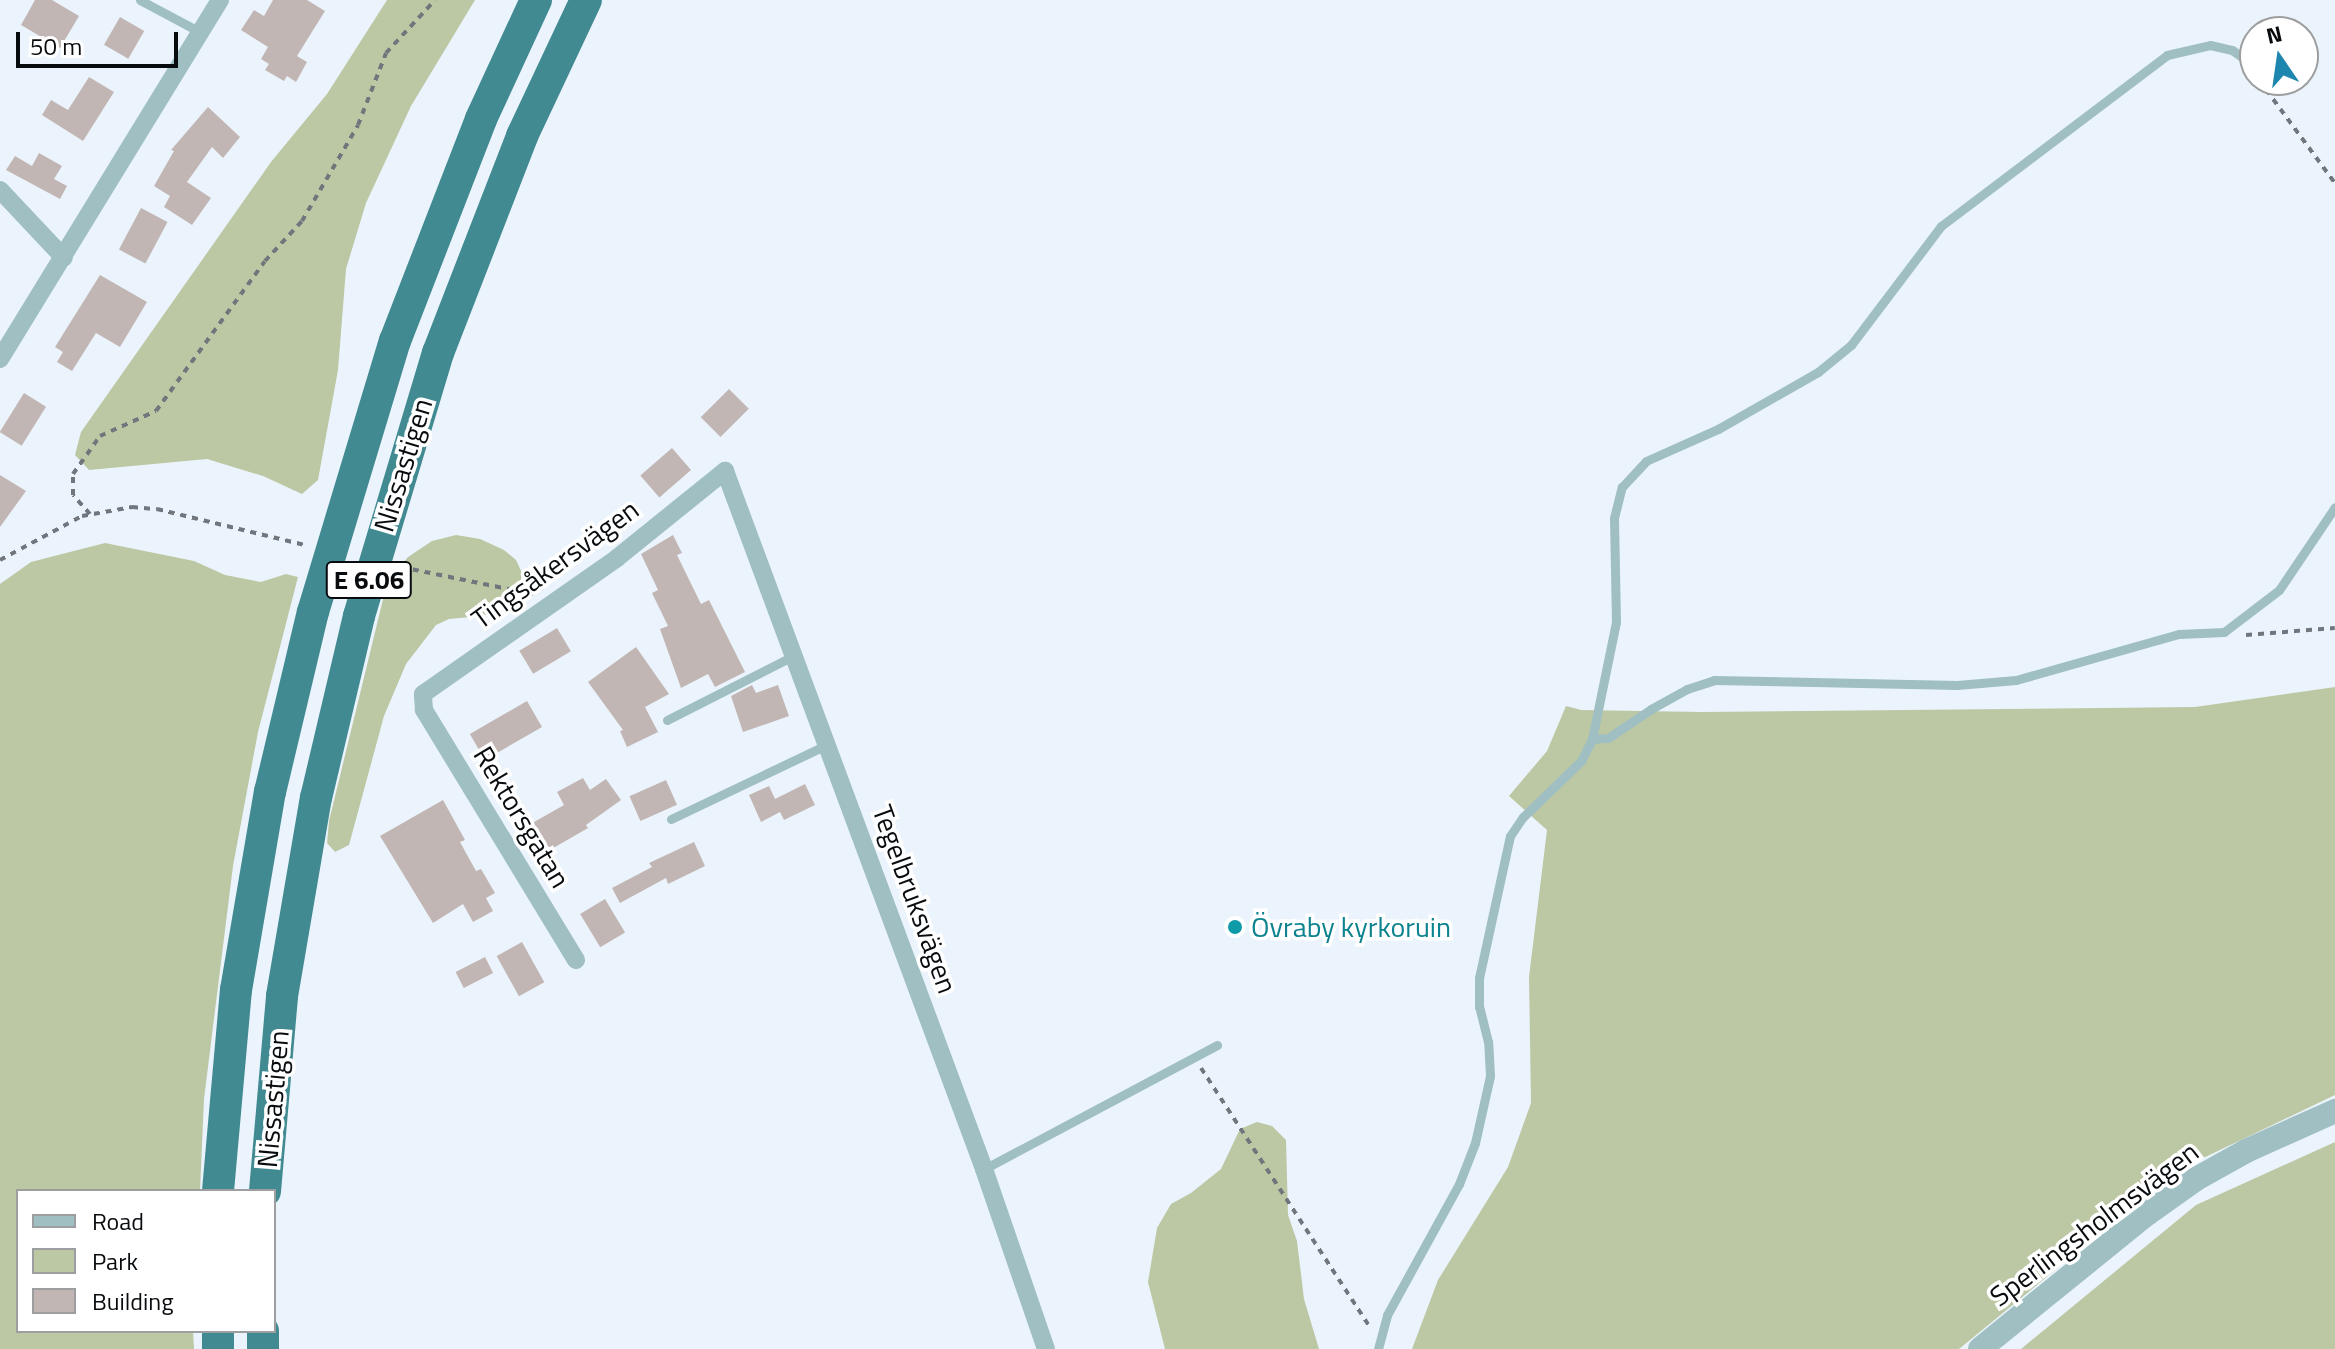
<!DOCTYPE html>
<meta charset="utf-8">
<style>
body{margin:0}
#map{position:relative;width:2335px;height:1349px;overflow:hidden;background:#ebf4fc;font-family:"Titillium Web",sans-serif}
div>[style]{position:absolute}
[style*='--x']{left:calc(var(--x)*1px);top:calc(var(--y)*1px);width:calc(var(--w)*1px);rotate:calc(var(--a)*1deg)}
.green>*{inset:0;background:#bcc7a4}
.building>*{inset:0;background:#c2b6b4;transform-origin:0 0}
.path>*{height:4px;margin-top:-2px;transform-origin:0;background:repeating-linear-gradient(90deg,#70767b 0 6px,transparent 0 12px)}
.service>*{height:9px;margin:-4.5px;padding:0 4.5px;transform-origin:4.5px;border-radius:4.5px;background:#9fbfc3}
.minor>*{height:18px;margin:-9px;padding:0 9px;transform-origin:9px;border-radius:9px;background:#9fbfc3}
.tertiary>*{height:24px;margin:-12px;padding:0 12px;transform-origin:12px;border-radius:12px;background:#9fbfc3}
.trunk>*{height:32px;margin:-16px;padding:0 16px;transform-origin:16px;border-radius:16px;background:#428a92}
.dots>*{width:22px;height:22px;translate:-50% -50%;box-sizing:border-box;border:4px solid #fff;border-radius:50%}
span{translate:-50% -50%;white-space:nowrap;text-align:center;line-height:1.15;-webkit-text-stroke:7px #fff;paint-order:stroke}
.shield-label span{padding:2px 6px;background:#fff;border:2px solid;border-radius:6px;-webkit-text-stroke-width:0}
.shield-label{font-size:26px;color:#090c0f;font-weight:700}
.street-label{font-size:28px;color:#090c0f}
.culture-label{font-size:28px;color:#0d838f}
.left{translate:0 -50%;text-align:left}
.legend{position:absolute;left:16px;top:1189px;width:260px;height:144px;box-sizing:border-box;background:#fff;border:2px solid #9d9e9f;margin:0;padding:10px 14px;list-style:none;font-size:24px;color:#090c0f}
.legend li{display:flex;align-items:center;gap:16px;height:40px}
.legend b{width:40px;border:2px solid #9d9e9f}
.north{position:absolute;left:2239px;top:16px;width:80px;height:80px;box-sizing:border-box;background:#fff;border:2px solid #9d9e9f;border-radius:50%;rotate:347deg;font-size:22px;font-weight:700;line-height:32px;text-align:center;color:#090c0f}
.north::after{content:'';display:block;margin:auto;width:28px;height:36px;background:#1c86ae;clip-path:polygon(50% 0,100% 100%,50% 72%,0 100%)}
.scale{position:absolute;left:16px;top:32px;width:162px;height:36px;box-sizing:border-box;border:4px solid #090c0f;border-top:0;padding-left:10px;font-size:24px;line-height:28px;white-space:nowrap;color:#090c0f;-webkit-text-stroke:6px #fff;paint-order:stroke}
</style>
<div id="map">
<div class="green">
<i style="clip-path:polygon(387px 0,475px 0,411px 106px,366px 203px,346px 269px,338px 370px,318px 480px,302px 494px,263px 476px,207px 459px,89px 470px,75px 455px,81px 432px,271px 162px,327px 94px)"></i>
<i style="clip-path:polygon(456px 535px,480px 539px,504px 550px,516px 560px,522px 573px,518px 597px,504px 609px,481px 616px,449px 619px,436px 625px,406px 664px,384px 716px,349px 845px,335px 852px,327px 843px,329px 821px,387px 583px,408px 557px,432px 541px)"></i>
<i style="clip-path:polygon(105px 543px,194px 561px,225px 575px,261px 582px,286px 574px,298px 577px,258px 732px,233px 866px,204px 1099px,200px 1191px,18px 1191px,18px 1331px,193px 1331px,194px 1349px,0 1349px,0 584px,31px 562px)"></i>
<i style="clip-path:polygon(2335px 687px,2335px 1095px,2176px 1171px,1959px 1349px,1412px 1349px,1438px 1280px,1508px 1167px,1531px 1103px,1529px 977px,1547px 830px,1509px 796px,1547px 751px,1566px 706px,1581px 710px,1702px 712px,2195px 707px)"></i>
<i style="clip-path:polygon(1257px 1122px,1272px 1126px,1286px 1140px,1288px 1215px,1297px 1241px,1304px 1299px,1319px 1349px,1165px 1349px,1148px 1282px,1157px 1228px,1171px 1204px,1191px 1193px,1221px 1169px,1240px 1129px)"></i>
<i style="clip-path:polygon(2335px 1142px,2335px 1349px,2021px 1349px,2196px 1205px)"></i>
</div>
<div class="building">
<i style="clip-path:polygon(35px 0,52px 0,79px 16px,60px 48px,21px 25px)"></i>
<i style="clip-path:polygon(273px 0,307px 0,325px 11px,297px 56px,307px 62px,296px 82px,287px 76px,284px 81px,265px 70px,269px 64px,261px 59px,268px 47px,241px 30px,254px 10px,264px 16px)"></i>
<i style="left:120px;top:17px;width:28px;height:32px;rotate:30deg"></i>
<i style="clip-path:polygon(89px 77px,114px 92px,83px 141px,42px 115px,51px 100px,68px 110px)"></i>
<i style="clip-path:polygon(208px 107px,240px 137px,223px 158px,212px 147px,187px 182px,211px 198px,192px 225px,164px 207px,170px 196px,154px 186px,174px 151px,171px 150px)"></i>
<i style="clip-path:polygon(39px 153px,62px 166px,54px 179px,67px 186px,60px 199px,6px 170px,15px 156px,32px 166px)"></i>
<i style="left:141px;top:208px;width:30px;height:47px;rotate:28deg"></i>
<i style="clip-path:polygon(100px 275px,147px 302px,120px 347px,96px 333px,72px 371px,57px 362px,63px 352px,55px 347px)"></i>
<i style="left:729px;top:389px;width:28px;height:40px;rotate:45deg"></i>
<i style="left:24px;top:393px;width:26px;height:46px;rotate:32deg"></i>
<i style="left:672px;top:448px;width:29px;height:42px;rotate:49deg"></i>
<i style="clip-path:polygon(0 475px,26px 491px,0 527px)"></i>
<i style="clip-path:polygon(673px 535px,682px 553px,677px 555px,701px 604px,709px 600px,745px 672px,715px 687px,708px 674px,681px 688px,660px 629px,668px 626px,652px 593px,658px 590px,641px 554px)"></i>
<i style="left:557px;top:628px;width:27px;height:44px;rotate:59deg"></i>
<i style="clip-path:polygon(636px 647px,669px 694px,645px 707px,658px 732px,627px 747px,620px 731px,623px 730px,588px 682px)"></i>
<i style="clip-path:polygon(752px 685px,756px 693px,778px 685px,789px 716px,743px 732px,731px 696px)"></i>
<i style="left:527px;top:701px;width:30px;height:66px;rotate:60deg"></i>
<i style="clip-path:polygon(583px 778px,590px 790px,606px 779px,621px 800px,586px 825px,588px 828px,543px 854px,527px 826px,564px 805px,557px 792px)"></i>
<i style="left:666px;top:780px;width:27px;height:40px;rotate:66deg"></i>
<i style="clip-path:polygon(805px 784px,815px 805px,784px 820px,780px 812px,761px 822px,749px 795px,769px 786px,775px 799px)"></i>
<i style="clip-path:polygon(443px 800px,465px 840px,460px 842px,476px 871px,481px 869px,495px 893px,486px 898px,493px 911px,473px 922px,463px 904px,433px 923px,380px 836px)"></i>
<i style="clip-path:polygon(694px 842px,705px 866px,668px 884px,666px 878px,620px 903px,612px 888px,652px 867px,649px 863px)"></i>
<i style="left:605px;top:899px;width:39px;height:29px;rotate:59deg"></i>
<i style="left:522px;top:942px;width:46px;height:29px;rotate:61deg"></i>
<i style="left:485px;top:957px;width:18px;height:33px;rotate:63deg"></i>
</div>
<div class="path">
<i style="--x:2259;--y:80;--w:128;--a:53.6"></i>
<i style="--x:90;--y:514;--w:25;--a:-132"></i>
<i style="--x:73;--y:495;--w:21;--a:-90"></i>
<i style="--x:73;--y:474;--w:47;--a:-54.6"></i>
<i style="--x:100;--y:436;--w:61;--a:-24.1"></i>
<i style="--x:156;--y:411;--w:185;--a:-54"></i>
<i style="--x:265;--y:261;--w:54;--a:-47.2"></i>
<i style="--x:302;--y:221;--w:111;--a:-59.7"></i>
<i style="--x:358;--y:125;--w:77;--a:-68.7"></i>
<i style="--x:386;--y:53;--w:72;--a:-47.2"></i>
<i style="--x:0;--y:560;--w:93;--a:-28.2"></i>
<i style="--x:82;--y:516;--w:51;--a:-10.2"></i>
<i style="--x:132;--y:507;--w:25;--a:5"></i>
<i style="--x:157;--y:509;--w:152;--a:13.7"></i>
<i style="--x:401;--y:567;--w:135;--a:11.6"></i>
<i style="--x:2246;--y:635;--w:89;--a:-4.5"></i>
<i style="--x:1201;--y:1068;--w:308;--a:56.9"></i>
</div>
<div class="service">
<i style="--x:140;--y:0;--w:68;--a:28.1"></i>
<i style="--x:667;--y:720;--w:144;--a:-26.9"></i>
<i style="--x:1592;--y:739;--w:119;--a:-78.4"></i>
<i style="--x:1616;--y:622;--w:104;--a:-91.1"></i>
<i style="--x:1614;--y:518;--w:32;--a:-76"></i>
<i style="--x:1622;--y:487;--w:35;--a:-47"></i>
<i style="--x:1646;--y:461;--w:79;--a:-24"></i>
<i style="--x:1718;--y:429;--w:115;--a:-29.7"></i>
<i style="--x:1818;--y:372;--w:43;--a:-39.3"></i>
<i style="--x:1851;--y:345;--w:149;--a:-52.9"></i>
<i style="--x:1941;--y:226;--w:283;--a:-37.1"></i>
<i style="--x:2167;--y:55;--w:44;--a:-13.1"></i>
<i style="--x:2210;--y:45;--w:23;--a:13"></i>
<i style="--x:2232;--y:50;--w:14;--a:36"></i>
<i style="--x:671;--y:819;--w:174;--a:-25.5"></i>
<i style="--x:984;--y:1169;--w:264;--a:-28"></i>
<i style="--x:1378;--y:1349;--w:35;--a:-75"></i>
<i style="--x:1387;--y:1315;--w:149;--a:-61.2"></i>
<i style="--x:1459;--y:1184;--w:44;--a:-68.7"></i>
<i style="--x:1475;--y:1143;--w:69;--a:-77.4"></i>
<i style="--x:1490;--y:1076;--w:34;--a:-93"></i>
<i style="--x:1488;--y:1042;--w:36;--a:-104"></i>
<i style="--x:1479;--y:1007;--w:29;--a:-90"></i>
<i style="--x:1479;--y:978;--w:145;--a:-77.7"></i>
<i style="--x:1510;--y:836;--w:23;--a:-56"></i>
<i style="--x:1523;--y:817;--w:81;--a:-44"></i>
<i style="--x:1581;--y:761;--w:25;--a:-63"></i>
<i style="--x:1592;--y:739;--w:16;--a:-4"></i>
<i style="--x:1608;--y:738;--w:52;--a:-34"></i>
<i style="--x:1651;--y:709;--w:41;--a:-29.1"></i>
<i style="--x:1687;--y:689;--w:28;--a:-18"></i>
<i style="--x:1714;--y:680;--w:243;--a:1.2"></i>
<i style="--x:1957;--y:685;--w:59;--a:-4.8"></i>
<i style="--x:2016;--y:680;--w:169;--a:-15.8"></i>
<i style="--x:2179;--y:634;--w:45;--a:-2.5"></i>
<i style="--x:2224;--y:632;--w:69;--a:-37.4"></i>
<i style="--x:2279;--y:590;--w:100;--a:-56"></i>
</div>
<div class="minor">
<i style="--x:0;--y:190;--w:93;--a:46.7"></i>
<i style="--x:0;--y:359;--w:421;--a:-58.5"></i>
<i style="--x:576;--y:960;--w:293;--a:-121.3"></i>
<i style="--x:424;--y:710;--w:16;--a:-94"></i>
<i style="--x:423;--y:694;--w:237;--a:-35"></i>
<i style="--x:617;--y:558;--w:139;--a:-38.9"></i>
<i style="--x:725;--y:471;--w:745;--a:69.64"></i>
<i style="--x:984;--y:1169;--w:190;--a:71"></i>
</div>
<div class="tertiary">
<i style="--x:1980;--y:1349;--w:215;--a:-39"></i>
<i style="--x:2147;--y:1214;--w:60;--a:-35.5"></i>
<i style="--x:2196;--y:1179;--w:57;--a:-29.2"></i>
<i style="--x:2246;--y:1151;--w:98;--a:-24.2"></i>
</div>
<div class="trunk">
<i style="--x:218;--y:1191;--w:202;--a:-84.9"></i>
<i style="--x:236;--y:990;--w:201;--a:-80.3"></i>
<i style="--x:270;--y:792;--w:185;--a:-76.6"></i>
<i style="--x:313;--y:612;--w:283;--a:-73.2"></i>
<i style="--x:395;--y:341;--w:238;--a:-68.8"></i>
<i style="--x:481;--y:119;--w:131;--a:-65.2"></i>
<i style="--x:265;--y:1191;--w:196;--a:-85"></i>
<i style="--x:282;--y:996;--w:201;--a:-80.3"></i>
<i style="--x:316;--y:798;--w:187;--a:-76.7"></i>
<i style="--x:359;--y:616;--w:275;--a:-73.3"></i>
<i style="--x:438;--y:353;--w:233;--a:-68.8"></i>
<i style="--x:522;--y:136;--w:150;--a:-64.8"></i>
<i style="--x:218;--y:1349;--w:18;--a:-90"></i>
<i style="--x:263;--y:1349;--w:18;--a:-90"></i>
</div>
<div class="dots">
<i style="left:1235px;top:927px;background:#0f9aa8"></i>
</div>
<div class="shield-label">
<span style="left:369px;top:580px">E 6.06</span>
</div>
<div class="street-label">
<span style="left:403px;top:465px;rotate:-73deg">Nissastigen</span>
<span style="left:555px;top:564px;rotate:-36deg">Tingsåkersvägen</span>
<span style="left:522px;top:817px;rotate:59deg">Rektorsgatan</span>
<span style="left:915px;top:899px;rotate:70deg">Tegelbruksvägen</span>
<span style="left:273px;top:1099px;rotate:-85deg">Nissastigen</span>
<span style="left:2094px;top:1224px;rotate:-37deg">Sperlingsholmsvägen</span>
</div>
<div class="culture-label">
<span class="left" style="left:1251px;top:927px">Övraby kyrkoruin</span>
</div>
<ul class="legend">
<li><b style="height:10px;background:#9fbfc3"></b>Road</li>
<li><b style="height:22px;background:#bcc7a4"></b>Park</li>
<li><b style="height:22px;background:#c2b6b4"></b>Building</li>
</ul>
<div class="north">N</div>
<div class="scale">50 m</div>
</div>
